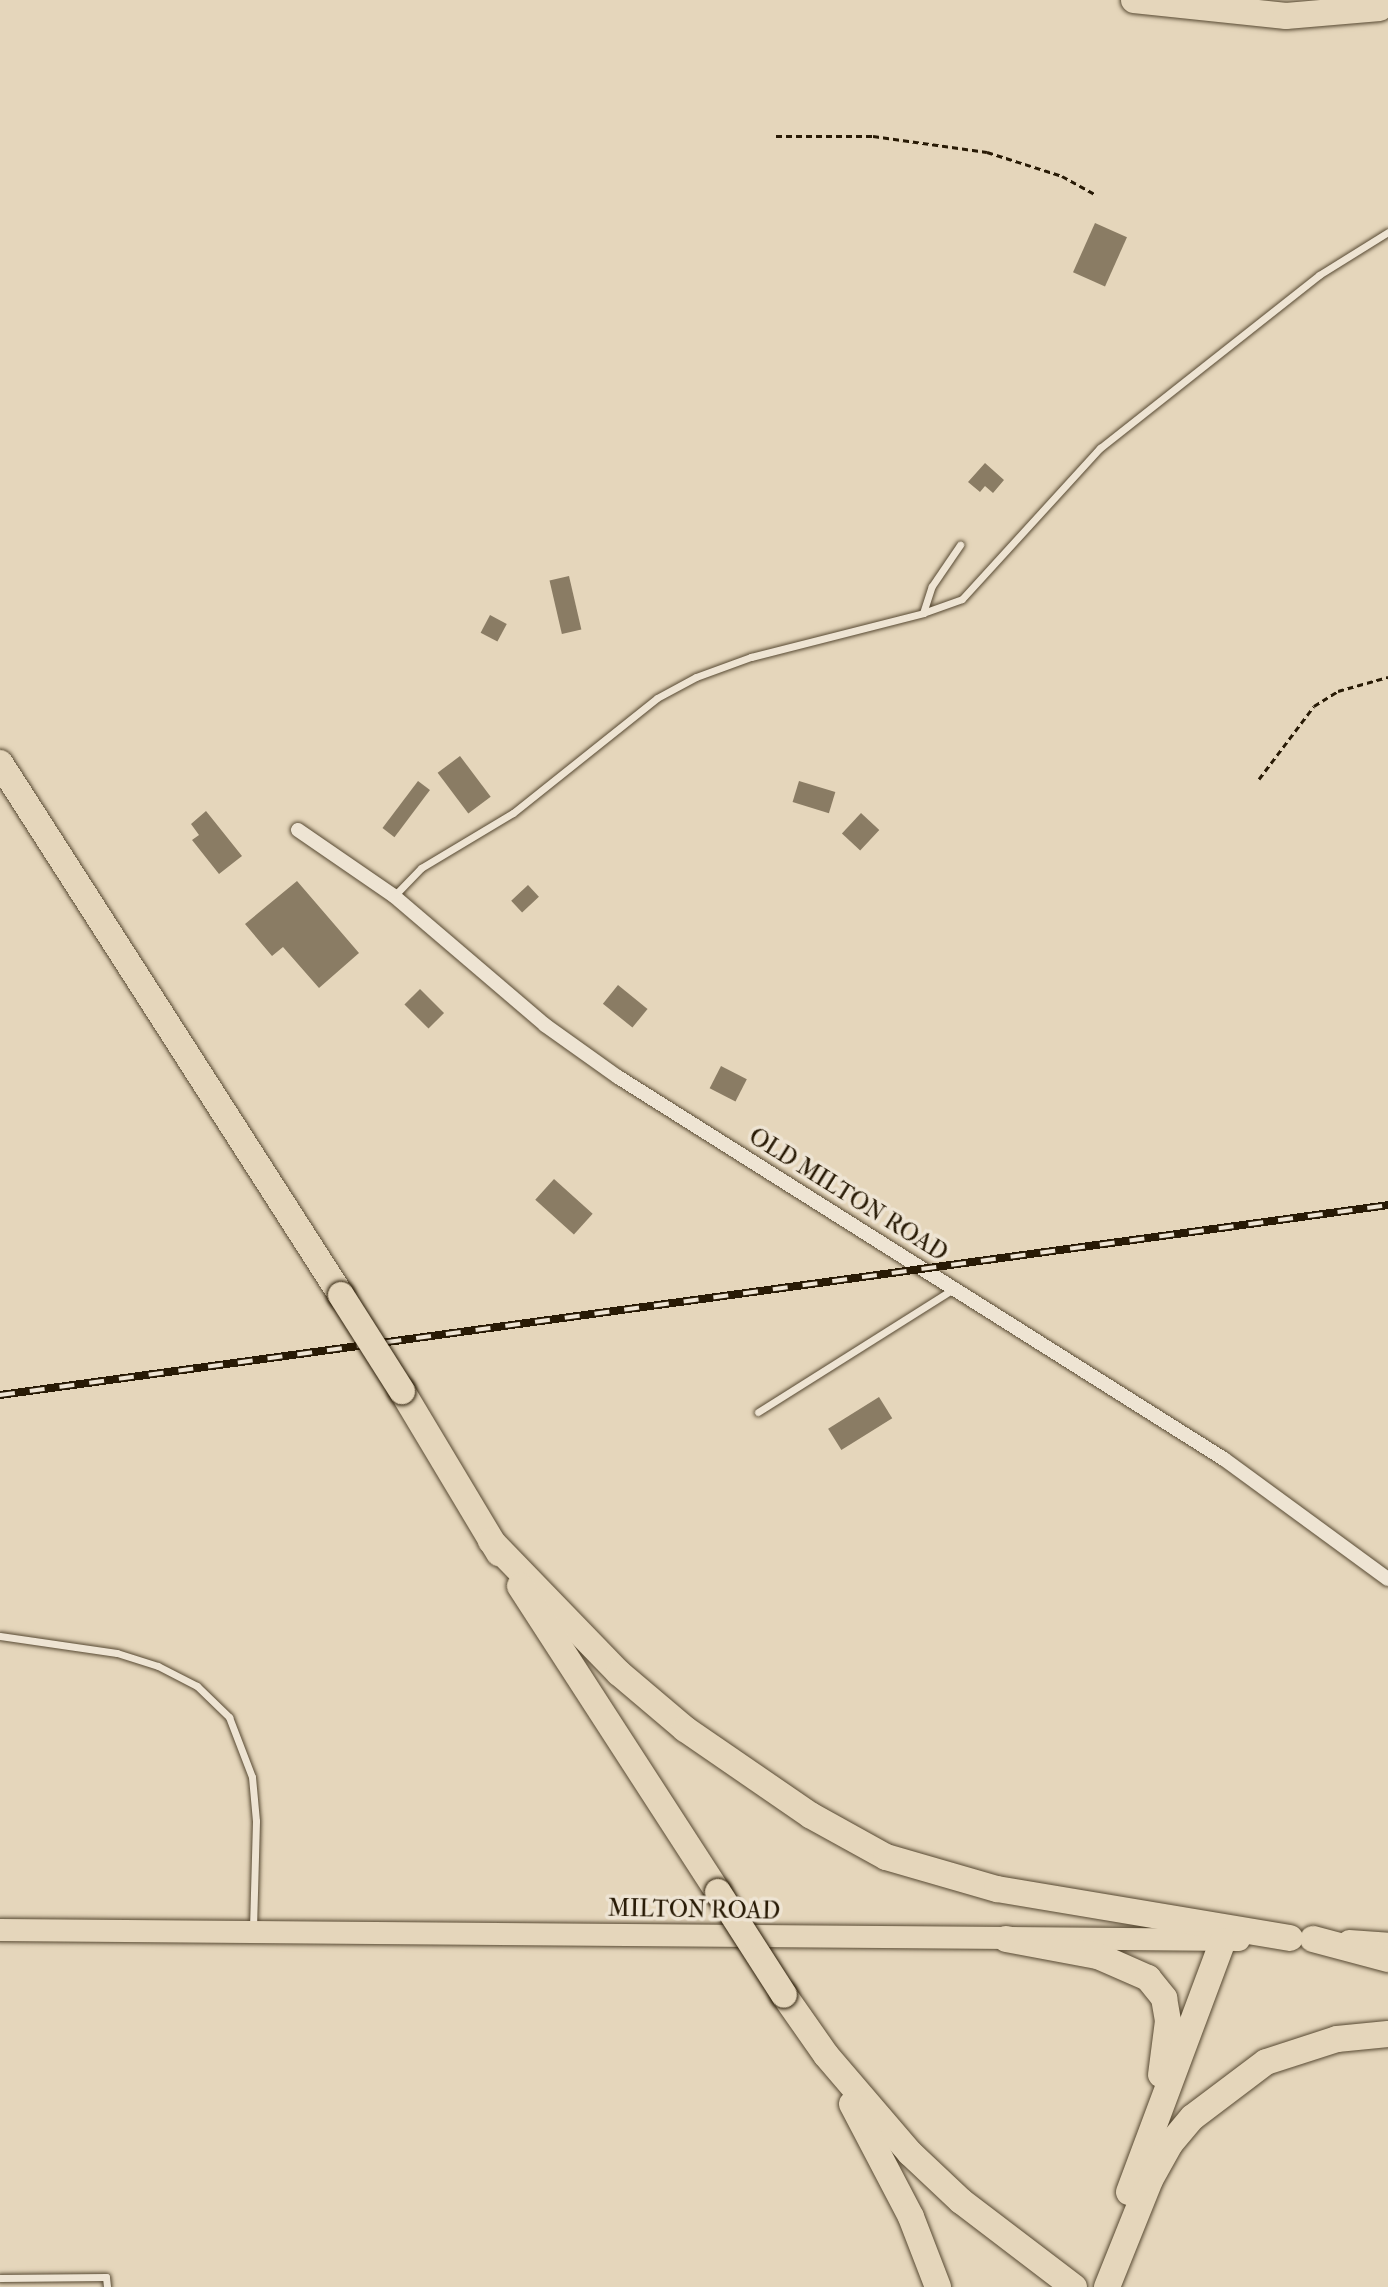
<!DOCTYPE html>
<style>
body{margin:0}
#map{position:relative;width:1388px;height:2287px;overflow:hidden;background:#e5d6bb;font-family:"IM FELL French Canon",serif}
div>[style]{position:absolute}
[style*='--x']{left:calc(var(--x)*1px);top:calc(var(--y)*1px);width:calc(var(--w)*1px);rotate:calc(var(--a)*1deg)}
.building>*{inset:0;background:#8a7c64;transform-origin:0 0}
.path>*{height:3px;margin-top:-1.5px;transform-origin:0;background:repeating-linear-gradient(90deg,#281a05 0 6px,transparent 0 10px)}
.roads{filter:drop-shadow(0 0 2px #574932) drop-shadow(0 0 2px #574932)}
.lane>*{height:7px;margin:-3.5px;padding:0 3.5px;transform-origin:3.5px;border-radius:3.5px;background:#eee4d3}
.street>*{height:14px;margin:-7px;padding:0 7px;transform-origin:7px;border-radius:7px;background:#eee4d3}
.primary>*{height:22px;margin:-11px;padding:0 11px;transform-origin:11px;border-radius:11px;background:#e5d6bb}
.highway>*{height:26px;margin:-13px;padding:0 13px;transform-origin:13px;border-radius:13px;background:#e5d6bb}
.rail>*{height:8px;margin-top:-4px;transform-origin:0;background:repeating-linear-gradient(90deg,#eee4d3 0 15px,#281a05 0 30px);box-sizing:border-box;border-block:2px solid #281a05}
.bridges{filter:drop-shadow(0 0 2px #281a05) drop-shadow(0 0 2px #281a05)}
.highway-bridge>*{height:26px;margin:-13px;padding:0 13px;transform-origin:13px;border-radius:13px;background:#e5d6bb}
span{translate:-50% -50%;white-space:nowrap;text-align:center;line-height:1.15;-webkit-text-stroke:7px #eee4d3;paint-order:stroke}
.street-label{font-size:24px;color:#281a05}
</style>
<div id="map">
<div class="building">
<i style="left:1095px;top:223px;width:35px;height:54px;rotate:24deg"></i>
<i style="clip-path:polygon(985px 463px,1004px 480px,993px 493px,985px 486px,980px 492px,968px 482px)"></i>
<i style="left:569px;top:576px;width:55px;height:20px;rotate:77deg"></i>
<i style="left:490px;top:615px;width:19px;height:20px;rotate:28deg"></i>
<i style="left:460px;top:756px;width:51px;height:28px;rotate:53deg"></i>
<i style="left:418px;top:781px;width:15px;height:59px;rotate:37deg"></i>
<i style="left:799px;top:781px;width:38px;height:22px;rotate:17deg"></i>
<i style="clip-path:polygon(206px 811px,242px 856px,219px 874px,192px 840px,199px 835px,191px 824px)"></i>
<i style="left:861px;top:813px;width:25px;height:28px;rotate:43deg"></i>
<i style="clip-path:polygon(297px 881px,359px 953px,319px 988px,283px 947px,272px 956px,245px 924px)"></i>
<i style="left:528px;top:885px;width:16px;height:23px;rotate:47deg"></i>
<i style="left:618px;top:985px;width:38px;height:24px;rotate:39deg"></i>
<i style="left:420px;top:989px;width:34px;height:22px;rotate:45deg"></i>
<i style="left:721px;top:1066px;width:29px;height:25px;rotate:27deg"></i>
<i style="left:554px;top:1179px;width:52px;height:28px;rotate:42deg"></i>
<i style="left:879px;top:1397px;width:25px;height:60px;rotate:58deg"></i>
</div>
<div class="path">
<i style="--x:776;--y:136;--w:97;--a:0"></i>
<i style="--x:873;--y:136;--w:115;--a:8"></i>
<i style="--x:987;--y:152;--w:79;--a:17.7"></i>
<i style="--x:1062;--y:176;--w:39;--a:29"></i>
<i style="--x:1259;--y:779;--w:91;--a:-53"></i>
<i style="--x:1314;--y:706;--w:28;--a:-32"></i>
<i style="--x:1338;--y:691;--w:52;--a:-15.6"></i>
</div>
<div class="roads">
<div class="lane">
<i style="--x:923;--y:613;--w:41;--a:-19.7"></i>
<i style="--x:962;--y:599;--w:205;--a:-47.6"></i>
<i style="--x:1100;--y:448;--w:279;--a:-38.3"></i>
<i style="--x:1319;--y:275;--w:81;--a:-31.9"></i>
<i style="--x:394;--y:896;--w:39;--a:-46"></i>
<i style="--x:421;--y:868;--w:107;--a:-30.9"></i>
<i style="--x:513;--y:813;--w:184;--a:-38.6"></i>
<i style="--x:657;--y:698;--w:44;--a:-28.3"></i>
<i style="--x:696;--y:677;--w:59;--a:-20"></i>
<i style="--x:751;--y:657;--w:178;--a:-14.3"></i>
<i style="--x:923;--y:613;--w:28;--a:-72"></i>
<i style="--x:932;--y:586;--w:50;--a:-55.7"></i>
<i style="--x:758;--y:1412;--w:231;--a:-32.2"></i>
<i style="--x:0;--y:1636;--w:118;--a:8.3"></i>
<i style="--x:117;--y:1653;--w:43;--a:17.6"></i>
<i style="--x:158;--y:1666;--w:44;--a:27.1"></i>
<i style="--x:197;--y:1686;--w:45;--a:44.1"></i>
<i style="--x:229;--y:1717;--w:64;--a:69"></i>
<i style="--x:252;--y:1777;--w:44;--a:84.8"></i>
<i style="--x:256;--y:1821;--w:109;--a:91.6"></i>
<i style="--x:0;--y:2278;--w:106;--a:-0.5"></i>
<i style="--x:106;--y:2277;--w:10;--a:84"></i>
</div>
<div class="street">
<i style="--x:298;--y:830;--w:116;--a:34.5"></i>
<i style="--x:394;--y:896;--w:199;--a:40.5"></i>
<i style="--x:545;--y:1025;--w:90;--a:35.5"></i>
<i style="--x:618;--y:1077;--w:716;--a:32.23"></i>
<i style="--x:1224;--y:1459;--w:203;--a:36.2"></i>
</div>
<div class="primary">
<i style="--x:0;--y:1930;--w:1239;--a:0.46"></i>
<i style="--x:1349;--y:1941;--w:39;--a:4"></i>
</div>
<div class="highway">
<i style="--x:1134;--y:0;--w:153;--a:6"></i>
<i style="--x:1286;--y:16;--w:94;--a:-4.9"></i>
<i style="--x:0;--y:763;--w:632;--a:57.34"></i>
<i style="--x:402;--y:1391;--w:189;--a:59.1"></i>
<i style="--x:491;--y:1541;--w:184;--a:45.9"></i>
<i style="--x:619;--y:1673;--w:87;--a:40.3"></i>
<i style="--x:685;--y:1729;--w:152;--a:34.5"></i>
<i style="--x:810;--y:1815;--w:87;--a:28.9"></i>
<i style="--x:886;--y:1857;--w:116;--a:16.1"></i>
<i style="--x:997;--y:1889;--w:297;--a:9.5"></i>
<i style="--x:520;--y:1586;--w:364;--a:57.1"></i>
<i style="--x:1006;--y:1939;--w:94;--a:10.5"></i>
<i style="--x:1098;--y:1956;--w:55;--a:23.7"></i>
<i style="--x:1148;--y:1978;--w:26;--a:51"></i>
<i style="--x:1164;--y:1998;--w:23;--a:80"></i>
<i style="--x:1168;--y:2021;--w:54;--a:97.4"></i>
<i style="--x:1313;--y:1939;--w:78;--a:14.9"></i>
<i style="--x:784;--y:1995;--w:73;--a:55"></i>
<i style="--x:826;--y:2055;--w:129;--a:49.4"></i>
<i style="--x:910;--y:2153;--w:70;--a:43.3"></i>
<i style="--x:961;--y:2201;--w:142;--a:37.3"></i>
<i style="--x:852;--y:2104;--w:127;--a:62.4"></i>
<i style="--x:911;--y:2217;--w:75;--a:68.9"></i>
<i style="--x:1129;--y:2192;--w:268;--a:-69.5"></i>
<i style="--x:1107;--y:2287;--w:115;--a:-68.1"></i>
<i style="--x:1150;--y:2180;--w:41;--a:-60.9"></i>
<i style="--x:1170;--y:2144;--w:35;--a:-50"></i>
<i style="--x:1193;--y:2117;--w:91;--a:-37"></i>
<i style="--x:1266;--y:2062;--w:75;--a:-17.9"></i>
<i style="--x:1337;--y:2039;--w:51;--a:-5.6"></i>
</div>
</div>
<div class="rail">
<i style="--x:0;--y:1395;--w:1401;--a:-7.79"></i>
</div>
<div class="bridges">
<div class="highway-bridge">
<i style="--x:341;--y:1295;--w:114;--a:57.6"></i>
<i style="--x:718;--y:1892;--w:122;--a:57.3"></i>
</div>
</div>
<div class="street-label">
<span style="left:848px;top:1195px;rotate:32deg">OLD MILTON ROAD</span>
<span style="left:694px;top:1910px;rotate:1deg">MILTON ROAD</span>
</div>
</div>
